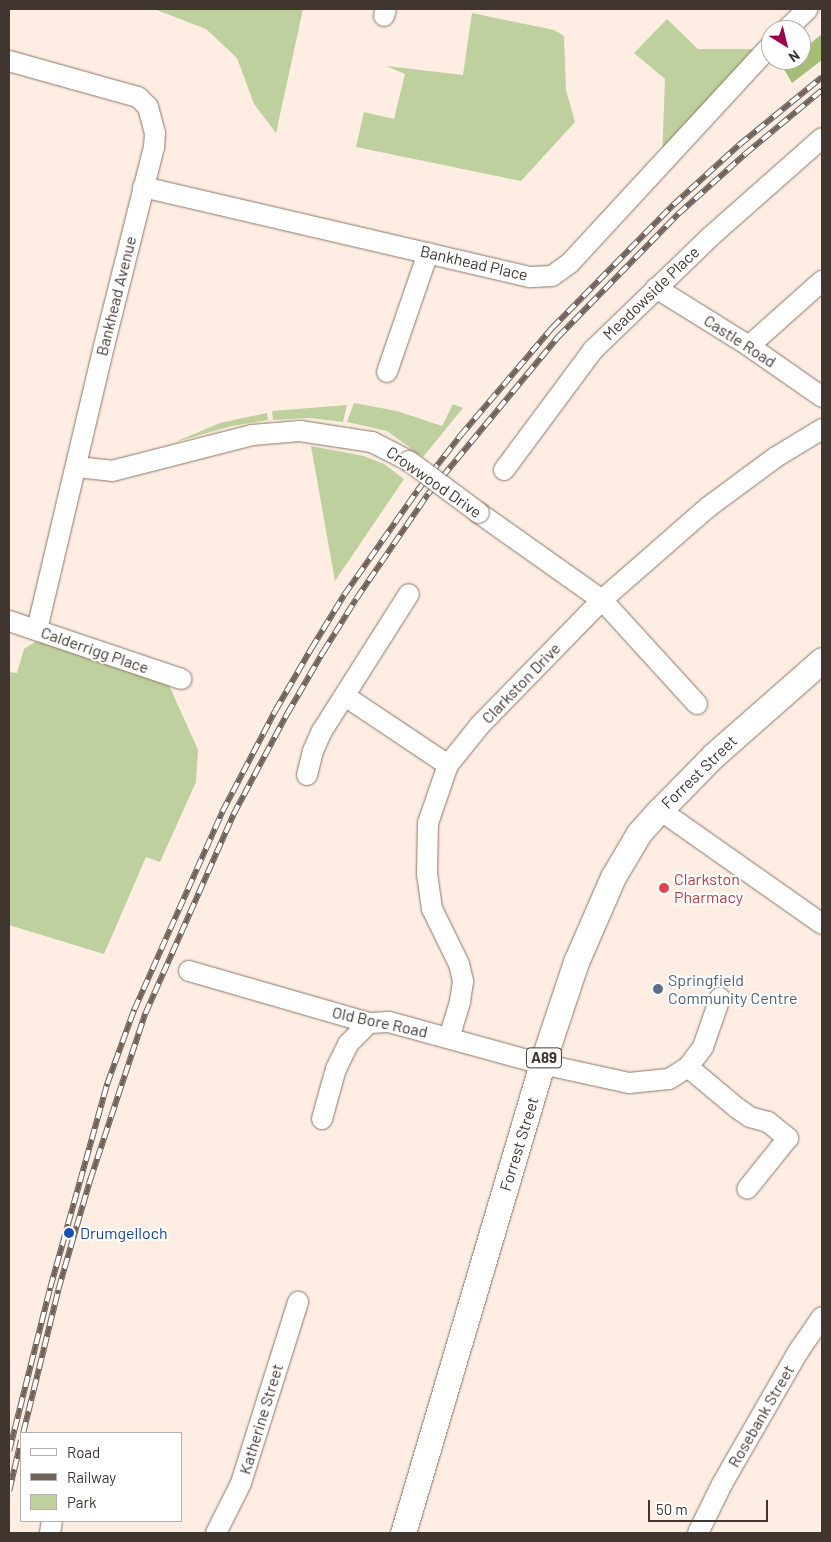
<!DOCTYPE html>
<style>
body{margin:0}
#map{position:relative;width:831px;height:1542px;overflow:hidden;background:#fdede3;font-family:Barlow,sans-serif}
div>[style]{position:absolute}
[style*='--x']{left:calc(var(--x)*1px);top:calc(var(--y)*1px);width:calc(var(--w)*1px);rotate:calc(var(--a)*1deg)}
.green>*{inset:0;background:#bdd09d}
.forest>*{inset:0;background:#a5be76}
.roads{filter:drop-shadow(0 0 1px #8c7667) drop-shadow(0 0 1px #8c7667)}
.minor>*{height:20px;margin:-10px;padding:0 10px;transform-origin:10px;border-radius:10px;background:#fff}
.major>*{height:25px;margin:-12.5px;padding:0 12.5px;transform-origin:12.5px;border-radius:12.5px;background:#fff}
.rail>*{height:5.5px;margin-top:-2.75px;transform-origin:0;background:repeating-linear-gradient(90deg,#fff 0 11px,#6f635c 0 22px);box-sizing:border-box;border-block:1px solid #6f635c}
.bridges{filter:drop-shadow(0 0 1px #8c7667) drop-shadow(0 0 1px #8c7667)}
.minor-bridge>*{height:20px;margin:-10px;padding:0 10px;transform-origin:10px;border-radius:10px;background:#fff}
.dots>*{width:14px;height:14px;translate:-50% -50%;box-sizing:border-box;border:2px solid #fff;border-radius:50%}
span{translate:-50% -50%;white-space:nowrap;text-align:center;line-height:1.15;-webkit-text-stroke:4px #fff;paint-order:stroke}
.shield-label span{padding:1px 4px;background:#fff;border:1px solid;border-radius:4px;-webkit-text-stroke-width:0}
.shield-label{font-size:15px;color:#40362f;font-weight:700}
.street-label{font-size:16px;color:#40362f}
.health-label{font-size:16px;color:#be3a42}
.left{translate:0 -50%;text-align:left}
.service-label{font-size:16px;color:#4e5e75}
.transit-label{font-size:16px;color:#164399}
.frame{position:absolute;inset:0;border:10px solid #40362f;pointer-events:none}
.legend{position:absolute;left:20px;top:1432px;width:162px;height:90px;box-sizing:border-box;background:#fff;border:1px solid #b3afac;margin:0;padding:6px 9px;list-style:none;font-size:15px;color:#40362f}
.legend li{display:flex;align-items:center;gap:10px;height:25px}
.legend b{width:25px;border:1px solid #b3afac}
.north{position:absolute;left:761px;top:20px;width:50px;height:50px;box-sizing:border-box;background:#fff;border:1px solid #b3afac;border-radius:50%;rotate:144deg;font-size:14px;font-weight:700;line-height:20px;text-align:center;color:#40362f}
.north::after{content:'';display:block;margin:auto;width:18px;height:22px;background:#9d034c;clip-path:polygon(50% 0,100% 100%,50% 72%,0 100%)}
.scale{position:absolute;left:648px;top:1500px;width:120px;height:22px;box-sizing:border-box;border:2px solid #40362f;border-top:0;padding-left:6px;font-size:15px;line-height:18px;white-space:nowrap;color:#40362f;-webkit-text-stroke:4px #fff;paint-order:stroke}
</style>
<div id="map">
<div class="green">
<i style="clip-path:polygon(154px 9px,303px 9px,276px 133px,254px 104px,237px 58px,206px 29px)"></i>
<i style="clip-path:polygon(472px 13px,554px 30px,564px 36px,566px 90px,575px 122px,521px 181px,356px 147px,364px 112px,394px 119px,405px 74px,386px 66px,463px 75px)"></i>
<i style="clip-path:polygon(667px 19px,698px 49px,767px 49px,662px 161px,665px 79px,634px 53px)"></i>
<i style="clip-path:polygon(354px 403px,397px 411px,442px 426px,453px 404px,463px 408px,423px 457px,387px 431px,347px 422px)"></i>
<i style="clip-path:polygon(347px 405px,343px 422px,309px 418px,273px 420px,272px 411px)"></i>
<i style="clip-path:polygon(267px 413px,268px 420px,232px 426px,175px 442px,220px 423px)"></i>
<i style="clip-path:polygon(311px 446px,364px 456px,384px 464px,404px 479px,335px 581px)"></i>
<i style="clip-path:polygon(38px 640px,168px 683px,198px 750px,196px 782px,160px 862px,146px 857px,104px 954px,9px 925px,9px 672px,17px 673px,24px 649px)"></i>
</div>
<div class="forest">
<i style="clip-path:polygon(822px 34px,822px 60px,792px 83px,782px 66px,790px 60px,801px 60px,801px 51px)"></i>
</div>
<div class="roads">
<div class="minor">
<i style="--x:384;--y:16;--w:7;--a:-74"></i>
<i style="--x:786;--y:30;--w:30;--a:-44"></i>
<i style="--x:9;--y:61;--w:134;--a:15.6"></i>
<i style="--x:138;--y:97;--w:14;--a:45"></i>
<i style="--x:148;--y:107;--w:27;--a:75"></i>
<i style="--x:155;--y:133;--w:14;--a:94"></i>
<i style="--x:154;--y:147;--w:205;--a:104.1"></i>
<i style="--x:104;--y:346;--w:292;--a:103.3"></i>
<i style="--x:143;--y:187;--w:398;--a:13.1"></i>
<i style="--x:531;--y:277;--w:21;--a:-3"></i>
<i style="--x:552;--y:276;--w:22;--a:-36"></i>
<i style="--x:570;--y:263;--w:297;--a:-47.3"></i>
<i style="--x:656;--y:288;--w:110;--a:31.9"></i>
<i style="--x:749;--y:346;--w:89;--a:34.9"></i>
<i style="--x:749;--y:346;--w:98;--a:-41.7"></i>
<i style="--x:387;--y:372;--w:126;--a:-71"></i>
<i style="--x:76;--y:467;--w:36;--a:6"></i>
<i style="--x:112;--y:471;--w:145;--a:-14.4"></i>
<i style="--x:252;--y:435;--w:48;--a:-4.8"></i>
<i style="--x:300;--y:431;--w:73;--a:8.7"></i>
<i style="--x:372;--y:442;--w:42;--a:27.2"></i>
<i style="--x:504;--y:470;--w:149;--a:-53.4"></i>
<i style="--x:593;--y:350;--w:163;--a:-44"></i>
<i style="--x:710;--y:237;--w:149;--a:-41.5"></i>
<i style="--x:479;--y:513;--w:151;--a:35.3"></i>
<i style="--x:602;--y:600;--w:141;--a:47.6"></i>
<i style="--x:9;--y:621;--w:182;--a:18.6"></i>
<i style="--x:345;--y:696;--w:124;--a:33.8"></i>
<i style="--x:307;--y:775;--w:25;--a:-76"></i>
<i style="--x:313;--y:751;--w:22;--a:-66"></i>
<i style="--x:322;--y:731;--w:162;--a:-57.6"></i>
<i style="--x:660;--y:810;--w:198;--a:35.1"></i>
<i style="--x:189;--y:971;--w:187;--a:16.1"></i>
<i style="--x:369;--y:1023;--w:20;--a:-3"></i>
<i style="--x:389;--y:1022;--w:159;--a:15.4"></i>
<i style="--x:542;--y:1064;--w:89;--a:12.3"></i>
<i style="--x:629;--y:1083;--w:40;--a:-5.7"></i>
<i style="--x:669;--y:1079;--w:22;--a:-32"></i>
<i style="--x:688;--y:1067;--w:25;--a:-53"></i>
<i style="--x:703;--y:1047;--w:52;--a:-70.9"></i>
<i style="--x:449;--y:1038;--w:39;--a:-73"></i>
<i style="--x:460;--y:1001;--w:20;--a:-81"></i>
<i style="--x:463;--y:981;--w:17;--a:-103"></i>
<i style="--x:459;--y:964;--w:61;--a:-116.1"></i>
<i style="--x:432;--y:909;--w:34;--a:-98"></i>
<i style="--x:427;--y:875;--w:52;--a:-88.9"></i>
<i style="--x:428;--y:823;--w:61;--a:-71"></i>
<i style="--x:448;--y:765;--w:51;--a:-51.3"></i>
<i style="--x:480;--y:725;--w:175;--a:-45.7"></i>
<i style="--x:602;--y:600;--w:140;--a:-41.2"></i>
<i style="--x:707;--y:508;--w:86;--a:-36.5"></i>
<i style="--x:776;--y:457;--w:54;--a:-31.3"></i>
<i style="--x:688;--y:1067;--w:64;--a:39.9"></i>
<i style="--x:737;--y:1108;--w:16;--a:35"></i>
<i style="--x:750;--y:1117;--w:19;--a:16"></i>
<i style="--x:768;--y:1122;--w:26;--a:39"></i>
<i style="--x:788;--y:1138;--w:65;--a:128.8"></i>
<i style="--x:322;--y:1119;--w:52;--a:-74.4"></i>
<i style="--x:336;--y:1069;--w:28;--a:-64"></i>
<i style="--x:348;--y:1044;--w:30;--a:-45"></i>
<i style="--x:50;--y:1533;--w:12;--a:-81"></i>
<i style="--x:216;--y:1533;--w:56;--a:-63.4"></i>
<i style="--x:241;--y:1483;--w:190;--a:-72.5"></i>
<i style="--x:698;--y:1533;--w:55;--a:-63.9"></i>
<i style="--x:722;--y:1484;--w:152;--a:-60.1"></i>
<i style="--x:798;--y:1352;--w:42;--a:-55.6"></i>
</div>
<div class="major">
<i style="--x:403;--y:1533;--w:489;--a:-73.5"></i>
<i style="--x:542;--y:1064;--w:108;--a:-71.6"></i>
<i style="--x:576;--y:962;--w:93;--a:-66.5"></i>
<i style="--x:613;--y:877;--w:51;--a:-59.4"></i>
<i style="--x:639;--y:833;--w:31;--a:-48"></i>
<i style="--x:660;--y:810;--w:77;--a:-45.5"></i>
<i style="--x:714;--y:755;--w:144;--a:-41.3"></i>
</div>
</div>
<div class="rail">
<i style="--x:23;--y:1433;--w:147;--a:-76.2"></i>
<i style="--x:58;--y:1290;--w:115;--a:-73.8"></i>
<i style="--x:90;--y:1180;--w:175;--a:-71.7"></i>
<i style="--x:145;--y:1014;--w:218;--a:-66.1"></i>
<i style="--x:233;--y:815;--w:115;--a:-61.9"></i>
<i style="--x:287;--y:714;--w:72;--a:-59.9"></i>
<i style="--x:323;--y:652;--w:62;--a:-58.1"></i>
<i style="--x:356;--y:599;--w:127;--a:-55.6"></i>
<i style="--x:428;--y:494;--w:204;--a:-50.4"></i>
<i style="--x:558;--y:337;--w:172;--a:-45.7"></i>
<i style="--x:678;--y:214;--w:90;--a:-41.8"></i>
<i style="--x:745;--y:154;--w:100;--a:-39.7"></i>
<i style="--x:9;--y:1451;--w:168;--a:-75.9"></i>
<i style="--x:50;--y:1288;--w:212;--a:-74.4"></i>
<i style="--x:107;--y:1084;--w:79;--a:-70"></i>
<i style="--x:134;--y:1010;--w:217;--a:-66"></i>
<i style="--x:222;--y:812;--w:114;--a:-62.3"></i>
<i style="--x:275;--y:711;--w:72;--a:-59.9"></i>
<i style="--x:311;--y:649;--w:63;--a:-58.6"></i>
<i style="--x:344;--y:595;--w:127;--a:-54.9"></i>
<i style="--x:417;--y:491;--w:70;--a:-52"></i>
<i style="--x:460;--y:436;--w:142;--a:-49.6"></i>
<i style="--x:552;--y:328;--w:173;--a:-45.5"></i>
<i style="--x:673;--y:205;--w:89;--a:-42.3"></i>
<i style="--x:739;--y:145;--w:107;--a:-39.3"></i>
<i style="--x:9;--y:1491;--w:52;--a:-76.8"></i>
</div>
<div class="bridges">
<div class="minor-bridge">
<i style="--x:409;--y:461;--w:87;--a:36.6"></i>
</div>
</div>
<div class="dots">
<i style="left:664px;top:888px;background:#e0444e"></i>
<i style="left:658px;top:989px;background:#5c6f8a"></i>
<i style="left:69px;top:1233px;background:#1a4fb4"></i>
</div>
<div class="shield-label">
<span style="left:544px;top:1058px">A89</span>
</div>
<div class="street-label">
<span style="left:474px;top:263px;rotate:13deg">Bankhead Place</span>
<span style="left:651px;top:293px;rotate:-44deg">Meadowside Place</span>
<span style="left:116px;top:296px;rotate:-76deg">Bankhead Avenue</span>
<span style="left:740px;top:341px;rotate:33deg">Castle Road</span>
<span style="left:434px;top:482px;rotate:35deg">Crowwood Drive</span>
<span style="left:95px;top:650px;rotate:19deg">Calderrigg Place</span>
<span style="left:521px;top:683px;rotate:-46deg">Clarkston Drive</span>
<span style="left:699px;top:772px;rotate:-44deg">Forrest Street</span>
<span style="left:380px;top:1022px;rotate:12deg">Old Bore Road</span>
<span style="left:519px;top:1144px;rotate:-73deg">Forrest Street</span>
<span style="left:761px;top:1416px;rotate:-60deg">Rosebank Street</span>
<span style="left:261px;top:1419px;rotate:-73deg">Katherine Street</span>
</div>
<div class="health-label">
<span class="left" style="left:674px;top:888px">Clarkston<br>Pharmacy</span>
</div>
<div class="service-label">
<span class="left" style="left:668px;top:989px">Springfield<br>Community Centre</span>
</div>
<div class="transit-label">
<span class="left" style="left:80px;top:1233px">Drumgelloch</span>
</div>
<div class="frame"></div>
<ul class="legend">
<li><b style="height:6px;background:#fff"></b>Road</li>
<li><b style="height:6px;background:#6f635c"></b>Railway</li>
<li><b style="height:14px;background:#bdd09d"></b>Park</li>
</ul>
<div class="north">N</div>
<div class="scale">50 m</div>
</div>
